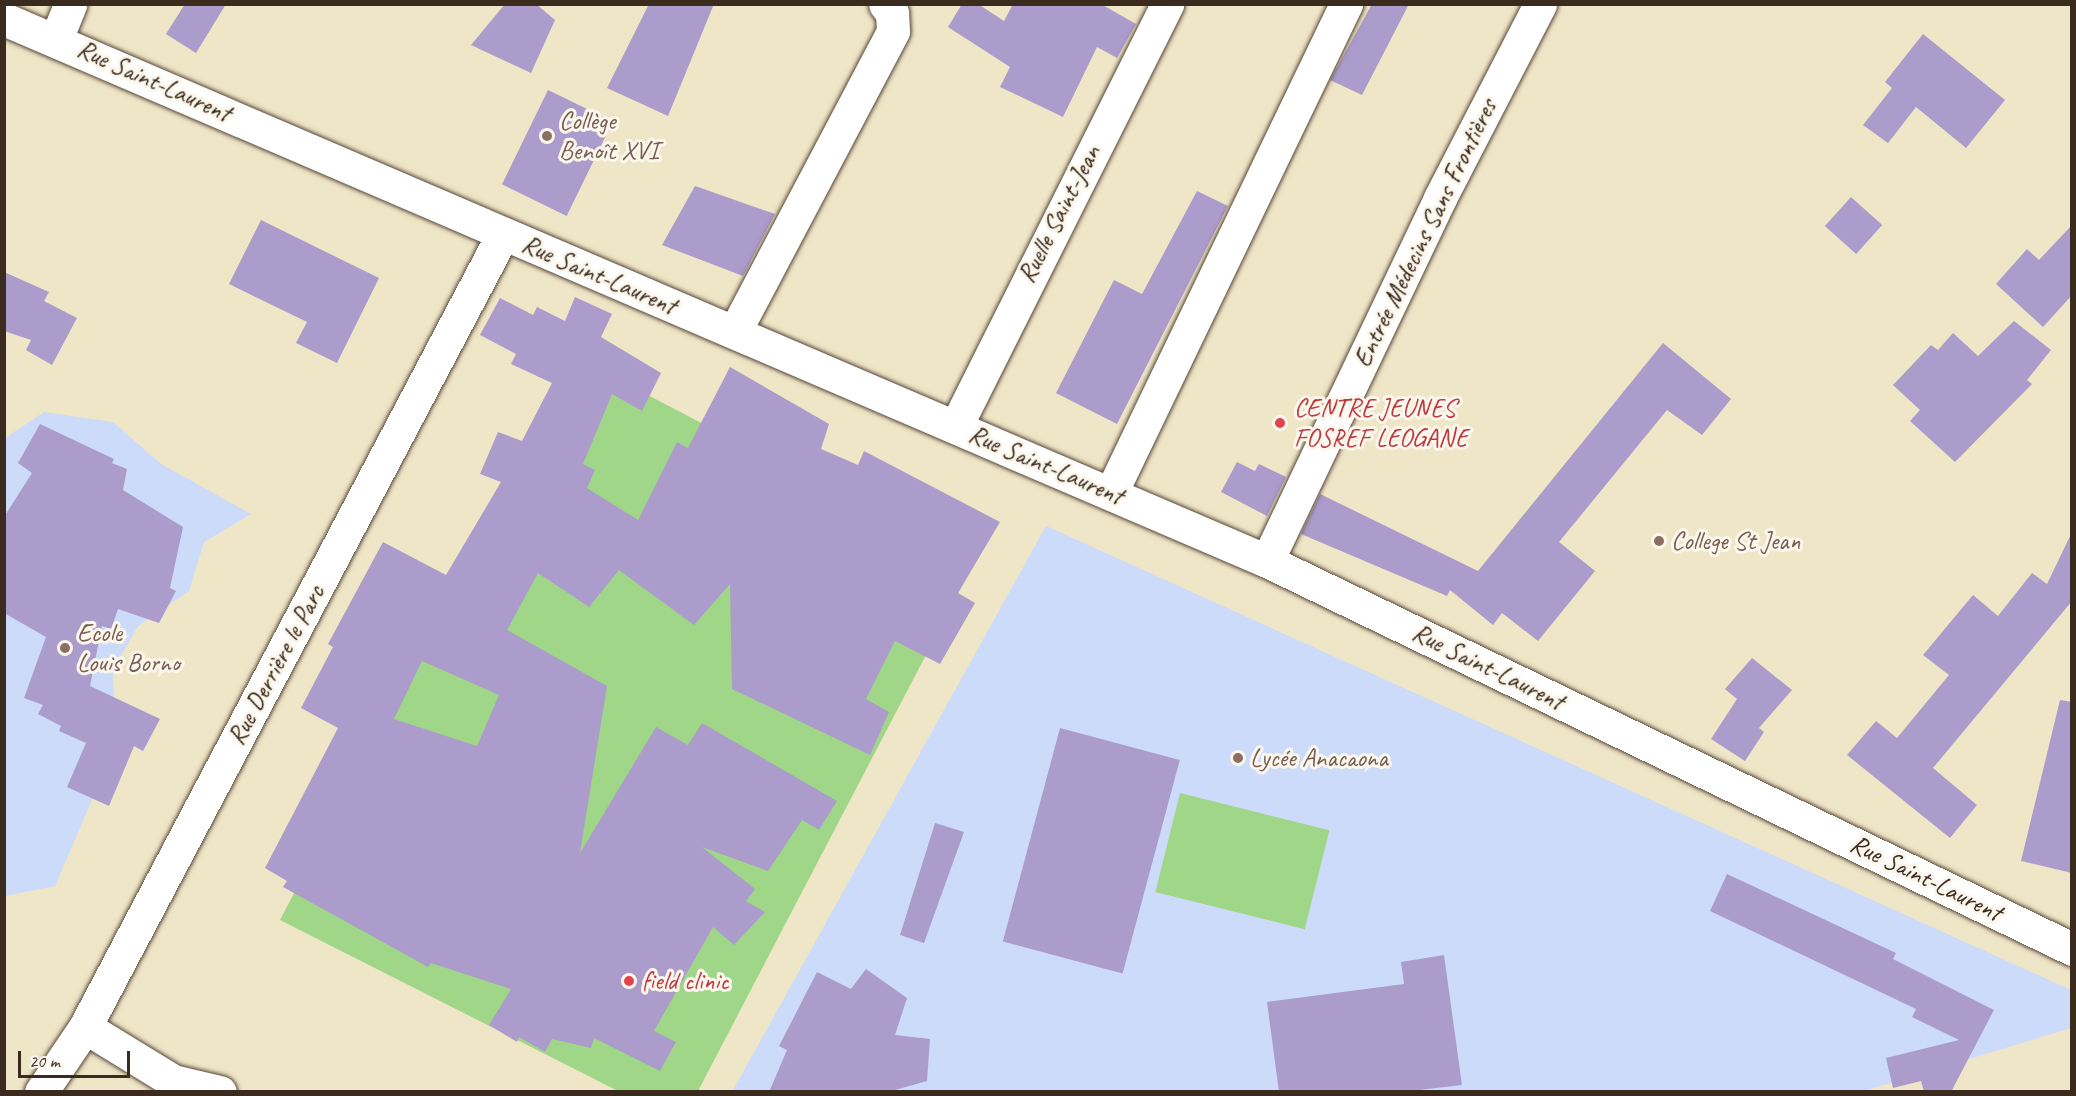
<!DOCTYPE html>
<meta charset="utf-8">
<style>
body{margin:0}
#map{position:relative;width:2076px;height:1096px;overflow:hidden;background:#efe5c7;font-family:Caveat,sans-serif}
div>[style]{position:absolute}
[style*='--x']{left:calc(var(--x)*1px);top:calc(var(--y)*1px);width:calc(var(--w)*1px);rotate:calc(var(--a)*1deg)}
.built>*{inset:0;background:#ccdbfa}
.green>*{inset:0;background:#9fd688;transform-origin:0 0}
.building>*{inset:0;background:#ac9ccb;transform-origin:0 0}
.roads{filter:drop-shadow(0 0 2px #564637) drop-shadow(0 0 2px #564637)}
.minor>*{height:33px;margin:-16.5px;padding:0 16.5px;transform-origin:16.5px;border-radius:16.5px;background:#fff}
.dots>*{width:16px;height:16px;translate:-50% -50%;box-sizing:border-box;border:3px solid #fbf7ec;border-radius:50%}
span{translate:-50% -50%;white-space:nowrap;text-align:center;line-height:1.15;-webkit-text-stroke:6px #fbf7ec;paint-order:stroke}
.street-label{font-size:26px;color:#3b2a1e}
.education-label{font-size:26px;color:#785e54}
.left{translate:0 -50%;text-align:left}
.health-label{font-size:26px;color:#be3a42}
.frame{position:absolute;inset:0;border:6px solid #3b2a1e;pointer-events:none}
.scale{position:absolute;left:18px;top:1051px;width:112px;height:27px;box-sizing:border-box;border:3px solid #3b2a1e;border-top:0;padding-left:8px;font-size:18px;line-height:21px;white-space:nowrap;color:#3b2a1e;-webkit-text-stroke:4px #fbf7ec;paint-order:stroke}
</style>
<div id="map">
<div class="built">
<i style="clip-path:polygon(44px 412px,113px 422px,161px 464px,251px 514px,204px 542px,189px 591px,138px 626px,113px 670px,115px 746px,55px 886px,5px 896px,5px 438px)"></i>
<i style="clip-path:polygon(1046px 526px,2071px 990px,2071px 1028px,1864px 1091px,732px 1092px)"></i>
</div>
<div class="green">
<i style="clip-path:polygon(575px 357px,973px 565px,698px 1091px,618px 1091px,280px 920px)"></i>
<i style="left:1180px;top:793px;width:154px;height:102px;rotate:14deg"></i>
</div>
<div class="building">
<i style="clip-path:polygon(185px 4px,226px 4px,196px 53px,166px 34px)"></i>
<i style="clip-path:polygon(505px 4px,536px 4px,555px 20px,531px 73px,471px 45px)"></i>
<i style="clip-path:polygon(649px 4px,714px 4px,668px 116px,607px 88px)"></i>
<i style="clip-path:polygon(962px 4px,978px 4px,1004px 21px,1013px 4px,1101px 4px,1136px 24px,1117px 58px,1097px 47px,1063px 117px,1000px 87px,1010px 67px,948px 27px)"></i>
<i style="clip-path:polygon(1372px 4px,1409px 4px,1362px 95px,1330px 80px)"></i>
<i style="clip-path:polygon(1923px 34px,2005px 100px,1966px 148px,1916px 107px,1888px 143px,1863px 125px,1892px 88px,1885px 82px)"></i>
<i style="left:548px;top:90px;width:72px;height:105px;rotate:26deg"></i>
<i style="clip-path:polygon(695px 186px,775px 214px,743px 276px,662px 245px)"></i>
<i style="clip-path:polygon(1197px 191px,1228px 206px,1117px 424px,1056px 393px,1114px 280px,1142px 294px)"></i>
<i style="left:1851px;top:197px;width:42px;height:39px;rotate:42deg"></i>
<i style="clip-path:polygon(261px 220px,379px 278px,337px 363px,296px 343px,307px 322px,229px 284px)"></i>
<i style="clip-path:polygon(2072px 225px,2072px 295px,2043px 327px,1996px 284px,2027px 249px,2039px 260px)"></i>
<i style="clip-path:polygon(4px 272px,49px 292px,44px 301px,77px 318px,52px 365px,26px 350px,31px 340px,4px 331px)"></i>
<i style="clip-path:polygon(evenodd,575px 297px,612px 314px,601px 337px,661px 373px,642px 411px,612px 394px,583px 464px,595px 470px,587px 488px,638px 520px,677px 442px,688px 448px,730px 367px,829px 424px,821px 449px,858px 465px,864px 451px,1000px 522px,958px 593px,975px 603px,940px 664px,895px 641px,866px 699px,889px 712px,870px 755px,732px 689px,730px 584px,694px 625px,619px 570px,589px 607px,538px 573px,507px 630px,607px 686px,580px 853px,656px 727px,688px 745px,702px 723px,837px 801px,819px 830px,802px 820px,768px 871px,702px 847px,755px 889px,746px 901px,765px 912px,734px 945px,713px 927px,654px 1031px,676px 1042px,660px 1071px,594px 1038px,591px 1048px,552px 1039px,545px 1052px,519px 1037px,517px 1042px,489px 1025px,511px 989px,431px 963px,428px 967px,283px 887px,287px 881px,265px 868px,338px 728px,301px 708px,333px 647px,328px 644px,383px 542px,446px 575px,501px 482px,480px 474px,498px 432px,522px 441px,552px 383px,511px 364px,516px 354px,480px 335px,500px 298px,533px 315px,537px 307px,565px 321px,575px 297px,422px 661px,499px 695px,477px 746px,394px 719px,422px 661px)"></i>
<i style="clip-path:polygon(2014px 321px,2051px 350px,2027px 380px,2032px 384px,1955px 462px,1910px 421px,1920px 410px,1893px 385px,1931px 345px,1938px 350px,1953px 333px,1978px 356px)"></i>
<i style="clip-path:polygon(1663px 343px,1731px 399px,1702px 435px,1667px 410px,1559px 542px,1595px 571px,1538px 641px,1502px 613px,1493px 625px,1450px 590px,1447px 596px,1301px 534px,1320px 494px,1478px 571px)"></i>
<i style="clip-path:polygon(40px 424px,114px 459px,112px 463px,127px 469px,123px 490px,183px 527px,170px 588px,176px 591px,159px 623px,118px 609px,111px 629px,102px 626px,90px 686px,160px 719px,143px 751px,134px 746px,109px 806px,67px 787px,86px 743px,59px 731px,61px 726px,38px 714px,43px 705px,24px 698px,46px 637px,4px 613px,4px 517px,32px 473px,18px 463px)"></i>
<i style="clip-path:polygon(1237px 462px,1255px 471px,1259px 464px,1286px 477px,1267px 516px,1221px 492px)"></i>
<i style="clip-path:polygon(2072px 532px,2072px 601px,1933px 768px,1977px 805px,1950px 838px,1847px 755px,1876px 721px,1897px 738px,1949px 675px,1923px 655px,1973px 595px,1998px 616px,2032px 573px,2047px 584px)"></i>
<i style="clip-path:polygon(1752px 658px,1792px 690px,1759px 728px,1764px 732px,1745px 761px,1711px 739px,1737px 699px,1725px 689px)"></i>
<i style="clip-path:polygon(2060px 700px,2072px 702px,2072px 873px,2021px 861px)"></i>
<i style="left:1060px;top:728px;width:124px;height:221px;rotate:15deg"></i>
<i style="clip-path:polygon(935px 823px,964px 832px,924px 943px,900px 935px)"></i>
<i style="clip-path:polygon(1727px 874px,1896px 953px,1893px 959px,1994px 1010px,1951px 1092px,1924px 1092px,1921px 1081px,1893px 1088px,1886px 1058px,1959px 1040px,1912px 1017px,1916px 1009px,1710px 911px)"></i>
<i style="clip-path:polygon(1444px 955px,1462px 1085px,1419px 1090px,1279px 1092px,1267px 1002px,1404px 984px,1401px 962px)"></i>
<i style="clip-path:polygon(866px 969px,907px 998px,895px 1035px,930px 1039px,927px 1081px,888px 1092px,769px 1092px,787px 1050px,779px 1046px,817px 972px,851px 989px)"></i>
</div>
<div class="roads">
<div class="minor">
<i style="--x:4;--y:19;--w:1374;--a:23.23"></i>
<i style="--x:1267;--y:561;--w:894;--a:25.73"></i>
<i style="--x:57;--y:37;--w:35;--a:-68"></i>
<i style="--x:735;--y:331;--w:339;--a:-62.2"></i>
<i style="--x:893;--y:31;--w:18;--a:-93"></i>
<i style="--x:892;--y:13;--w:11;--a:-128"></i>
<i style="--x:956;--y:426;--w:472;--a:-63.4"></i>
<i style="--x:1111;--y:493;--w:543;--a:-64.33"></i>
<i style="--x:1267;--y:561;--w:402;--a:-64.5"></i>
<i style="--x:1440;--y:198;--w:218;--a:-62.7"></i>
<i style="--x:85;--y:1027;--w:103;--a:31.5"></i>
<i style="--x:173;--y:1081;--w:48;--a:13.2"></i>
<i style="--x:41;--y:1092;--w:78;--a:-55.9"></i>
<i style="--x:85;--y:1027;--w:896;--a:-62.21"></i>
</div>
</div>
<div class="dots">
<i style="left:547px;top:136px;background:#8d6e63"></i>
<i style="left:1280px;top:423px;background:#e0444e"></i>
<i style="left:1659px;top:541px;background:#8d6e63"></i>
<i style="left:65px;top:648px;background:#8d6e63"></i>
<i style="left:1238px;top:758px;background:#8d6e63"></i>
<i style="left:629px;top:981px;background:#e0444e"></i>
</div>
<div class="street-label">
<span style="left:154px;top:81px;rotate:24deg">Rue Saint-Laurent</span>
<span style="left:1059px;top:214px;rotate:-63deg">Ruelle Saint-Jean</span>
<span style="left:1425px;top:233px;rotate:-64deg">Entrée Médecins Sans Frontières</span>
<span style="left:599px;top:275px;rotate:23deg">Rue Saint-Laurent</span>
<span style="left:1046px;top:465px;rotate:23deg">Rue Saint-Laurent</span>
<span style="left:276px;top:665px;rotate:-62deg">Rue Derrière le Parc</span>
<span style="left:1488px;top:667px;rotate:26deg">Rue Saint-Laurent</span>
<span style="left:1926px;top:878px;rotate:26deg">Rue Saint-Laurent</span>
</div>
<div class="education-label">
<span class="left" style="left:559px;top:136px">Collège<br>Benoît XVI</span>
<span class="left" style="left:1671px;top:541px">College St Jean</span>
<span class="left" style="left:77px;top:648px">Ecole<br>Louis Borno</span>
<span class="left" style="left:1250px;top:758px">Lycée Anacaona</span>
</div>
<div class="health-label">
<span class="left" style="left:1294px;top:423px">CENTRE JEUNES<br>FOSREF LEOGANE</span>
<span class="left" style="left:642px;top:981px">field clinic</span>
</div>
<div class="frame"></div>
<div class="scale">20 m</div>
</div>
